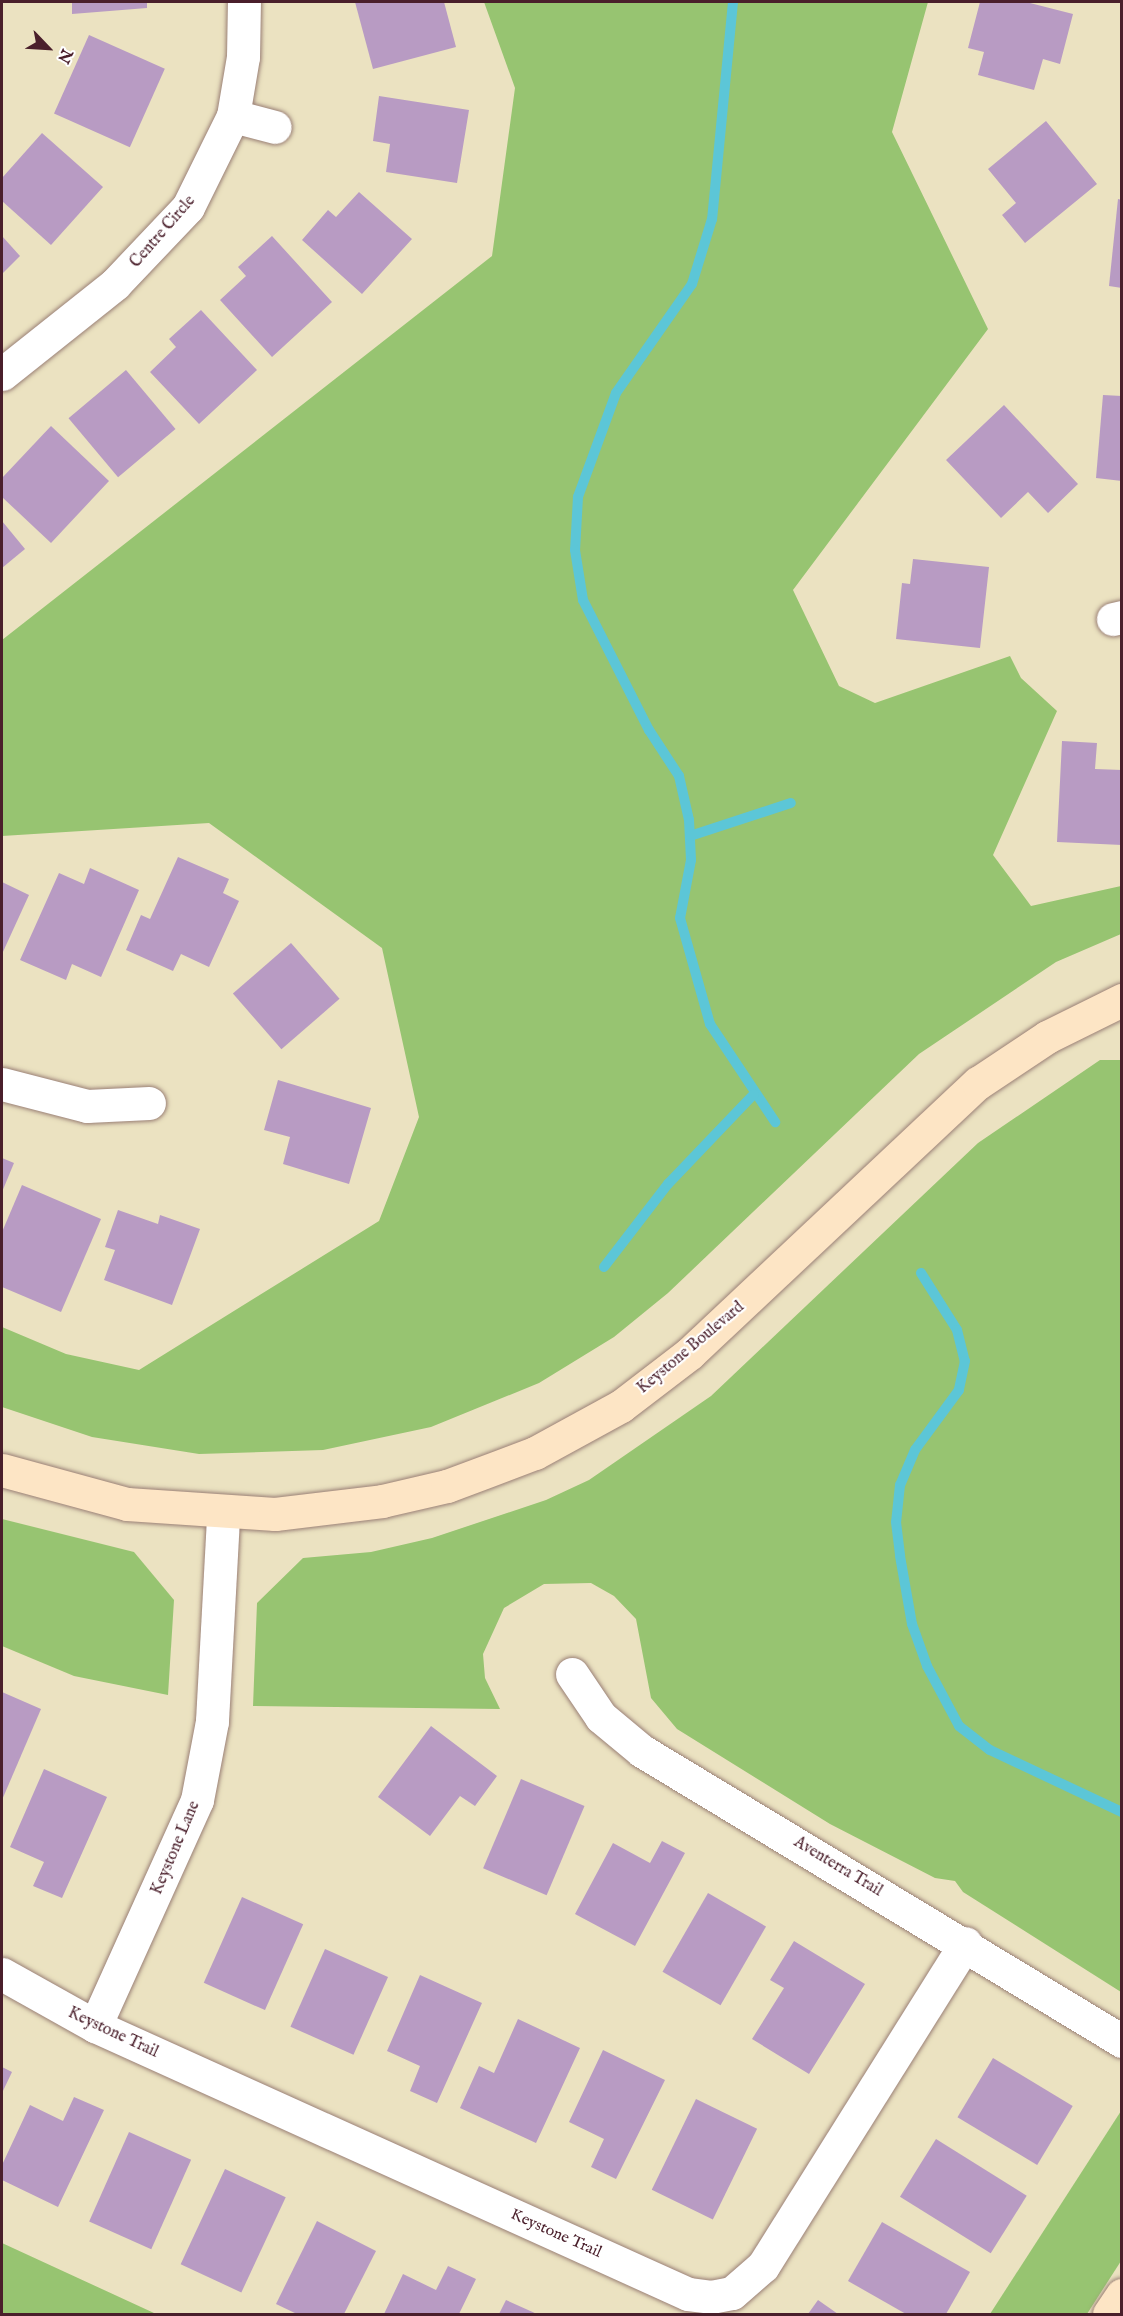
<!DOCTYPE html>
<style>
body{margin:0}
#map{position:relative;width:1123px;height:2316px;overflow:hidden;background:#ebe2c1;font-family:"IM FELL English",serif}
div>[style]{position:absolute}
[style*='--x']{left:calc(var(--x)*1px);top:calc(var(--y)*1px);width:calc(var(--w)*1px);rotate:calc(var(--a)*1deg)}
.green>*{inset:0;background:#97c471}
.stream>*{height:10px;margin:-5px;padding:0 5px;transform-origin:5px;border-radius:5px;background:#5cc6d7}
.building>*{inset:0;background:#b89bc3;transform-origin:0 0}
.roads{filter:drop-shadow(0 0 2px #9a8076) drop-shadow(0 0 2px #9a8076)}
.street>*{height:33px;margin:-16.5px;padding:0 16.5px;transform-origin:16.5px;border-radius:16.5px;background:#fff}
.secondary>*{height:33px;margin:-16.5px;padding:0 16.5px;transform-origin:16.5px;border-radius:16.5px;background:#fde5c5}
span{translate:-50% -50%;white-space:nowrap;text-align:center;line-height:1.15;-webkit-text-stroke:4.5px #fff;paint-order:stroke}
.street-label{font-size:16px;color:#4a1f2b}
.frame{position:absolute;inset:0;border:3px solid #4a1f2b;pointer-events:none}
.north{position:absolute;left:18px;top:18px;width:60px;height:60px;-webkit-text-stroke:4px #fff;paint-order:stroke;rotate:115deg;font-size:16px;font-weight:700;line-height:24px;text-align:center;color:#4a1f2b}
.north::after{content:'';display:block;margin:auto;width:21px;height:27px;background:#4a1f2b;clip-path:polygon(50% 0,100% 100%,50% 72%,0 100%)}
</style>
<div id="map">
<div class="green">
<i style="clip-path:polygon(484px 2px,928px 2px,892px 132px,988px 329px,793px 590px,839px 686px,875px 703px,1010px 656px,1021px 678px,1057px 711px,993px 855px,1031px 906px,1121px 886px,1121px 934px,1056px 962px,919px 1054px,668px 1293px,614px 1337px,539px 1383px,431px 1427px,323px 1450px,199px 1454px,92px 1437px,2px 1407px,2px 1327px,66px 1354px,139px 1370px,379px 1221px,419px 1117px,382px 948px,209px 823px,2px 836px,2px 640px,492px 256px,515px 88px)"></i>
<i style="clip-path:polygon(1100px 1060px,1122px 1060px,1121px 1992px,963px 1892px,955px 1881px,935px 1878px,830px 1824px,677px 1729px,651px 1698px,636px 1619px,614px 1596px,591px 1583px,544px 1584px,504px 1608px,483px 1654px,485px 1678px,500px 1709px,253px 1706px,257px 1603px,303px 1558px,371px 1552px,432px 1538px,546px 1500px,589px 1480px,711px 1396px,978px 1143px)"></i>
<i style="clip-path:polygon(2px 1519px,134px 1552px,174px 1600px,168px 1695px,74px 1676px,2px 1646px)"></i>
<i style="clip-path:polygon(1121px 2111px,1121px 2261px,1087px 2314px,990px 2314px)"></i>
<i style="clip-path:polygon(2px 2243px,154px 2313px,158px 2314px,2px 2314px)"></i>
</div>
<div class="stream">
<i style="--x:733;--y:2;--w:218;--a:95.5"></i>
<i style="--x:712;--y:219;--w:68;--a:107.1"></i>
<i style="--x:692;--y:284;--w:133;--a:124.9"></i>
<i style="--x:616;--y:393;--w:111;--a:110.1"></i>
<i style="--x:578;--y:497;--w:53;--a:93.2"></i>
<i style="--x:575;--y:550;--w:51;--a:80.9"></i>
<i style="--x:583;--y:600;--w:146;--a:63.1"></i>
<i style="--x:649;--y:730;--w:55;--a:56.9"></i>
<i style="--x:679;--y:776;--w:45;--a:77.2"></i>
<i style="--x:689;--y:820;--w:40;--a:87.1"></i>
<i style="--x:691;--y:860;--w:59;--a:100.7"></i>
<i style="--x:680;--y:918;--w:110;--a:74.2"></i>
<i style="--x:710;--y:1024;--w:118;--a:56.4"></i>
<i style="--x:690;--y:836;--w:106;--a:-18.1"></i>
<i style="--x:604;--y:1267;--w:105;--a:-52.4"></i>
<i style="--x:668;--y:1184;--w:124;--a:-46.3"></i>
<i style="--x:921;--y:1273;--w:67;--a:57.7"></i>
<i style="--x:957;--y:1330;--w:32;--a:76"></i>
<i style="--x:965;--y:1361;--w:30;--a:102"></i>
<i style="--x:959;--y:1390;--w:74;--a:126.3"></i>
<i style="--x:915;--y:1450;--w:38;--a:113"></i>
<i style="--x:900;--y:1485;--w:37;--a:96"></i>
<i style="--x:896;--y:1522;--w:34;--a:83"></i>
<i style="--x:900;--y:1556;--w:69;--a:80"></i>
<i style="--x:912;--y:1624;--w:45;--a:70.3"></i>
<i style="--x:927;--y:1666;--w:68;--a:61.9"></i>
<i style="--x:959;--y:1726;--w:39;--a:38"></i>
<i style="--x:990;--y:1750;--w:146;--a:25.2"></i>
</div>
<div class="building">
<i style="clip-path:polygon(72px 2px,147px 2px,147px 8px,72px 14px)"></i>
<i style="clip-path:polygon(355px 2px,444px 2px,456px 47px,373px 69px)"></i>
<i style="clip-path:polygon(980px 2px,1026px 2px,1073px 14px,1060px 64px,1043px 59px,1034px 90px,978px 75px,984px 52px,968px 48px)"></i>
<i style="left:89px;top:35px;width:83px;height:86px;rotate:24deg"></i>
<i style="clip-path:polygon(379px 96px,469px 110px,457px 183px,386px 172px,390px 144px,373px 141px)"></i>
<i style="clip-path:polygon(1046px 121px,1097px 184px,1025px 243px,1002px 215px,1016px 203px,988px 169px)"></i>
<i style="clip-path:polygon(42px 133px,103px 187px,51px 245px,2px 201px,2px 178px)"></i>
<i style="clip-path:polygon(359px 192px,412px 239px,362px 294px,302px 240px,328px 210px,336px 217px)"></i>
<i style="clip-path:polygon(1118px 199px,1122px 200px,1122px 288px,1109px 286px)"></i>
<i style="clip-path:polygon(2px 236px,20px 256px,2px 274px)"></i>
<i style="clip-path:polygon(272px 236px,332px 302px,272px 357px,220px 300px,246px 276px,238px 267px)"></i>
<i style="clip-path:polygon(201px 310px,257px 370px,199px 424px,150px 372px,176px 347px,169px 339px)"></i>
<i style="left:126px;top:370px;width:77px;height:75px;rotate:50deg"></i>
<i style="clip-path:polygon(1103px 395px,1122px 396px,1122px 481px,1096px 478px)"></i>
<i style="clip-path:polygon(1004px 405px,1078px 484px,1048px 513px,1028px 492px,1001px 518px,946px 460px)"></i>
<i style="clip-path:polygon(51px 426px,109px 481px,51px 543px,2px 497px,2px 478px)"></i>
<i style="clip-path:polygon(2px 521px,25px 549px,2px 568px)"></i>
<i style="clip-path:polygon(913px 559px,989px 567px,980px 648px,896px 639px,902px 583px,910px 584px)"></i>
<i style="clip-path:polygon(1062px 741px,1097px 743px,1095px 769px,1122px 770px,1122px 845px,1057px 842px)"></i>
<i style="clip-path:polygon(178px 857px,229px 879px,223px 893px,239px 901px,209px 967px,181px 954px,173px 971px,126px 950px,141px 915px,150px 919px)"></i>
<i style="clip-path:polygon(90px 868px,139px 890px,101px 977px,72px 964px,66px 980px,20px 960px,59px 873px,84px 884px)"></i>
<i style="clip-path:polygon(2px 882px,29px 895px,2px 954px)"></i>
<i style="left:291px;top:943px;width:74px;height:77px;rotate:49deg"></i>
<i style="clip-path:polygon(278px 1080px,371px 1108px,349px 1184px,283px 1164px,290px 1137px,264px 1130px)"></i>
<i style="clip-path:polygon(2px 1158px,14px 1163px,2px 1192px)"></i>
<i style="clip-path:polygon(22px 1185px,101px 1219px,61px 1312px,2px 1287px,2px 1232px)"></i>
<i style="clip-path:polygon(118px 1210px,158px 1224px,160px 1215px,200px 1229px,172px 1305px,104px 1280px,115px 1250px,105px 1247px)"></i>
<i style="clip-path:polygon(2px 1692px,41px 1709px,2px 1800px)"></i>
<i style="clip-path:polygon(431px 1726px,497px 1776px,475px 1806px,460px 1796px,430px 1836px,378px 1797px)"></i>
<i style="clip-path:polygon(44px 1769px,107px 1797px,62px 1898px,33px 1886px,44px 1862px,10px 1847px)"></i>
<i style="left:521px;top:1779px;width:69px;height:97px;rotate:23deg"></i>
<i style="clip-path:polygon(662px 1841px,685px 1853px,635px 1946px,575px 1914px,613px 1843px,650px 1863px)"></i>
<i style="left:708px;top:1893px;width:67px;height:91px;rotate:30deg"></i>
<i style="left:242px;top:1897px;width:67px;height:94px;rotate:24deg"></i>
<i style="clip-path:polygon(794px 1941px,865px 1984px,809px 2074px,752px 2039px,784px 1988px,770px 1980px)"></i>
<i style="left:325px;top:1949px;width:69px;height:85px;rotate:24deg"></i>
<i style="clip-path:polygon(420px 1975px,482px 2003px,437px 2103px,410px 2091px,420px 2066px,387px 2051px)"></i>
<i style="clip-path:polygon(518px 2019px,580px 2048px,536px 2143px,460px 2108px,479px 2066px,494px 2073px)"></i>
<i style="clip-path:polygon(603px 2050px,665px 2080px,616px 2179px,591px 2167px,604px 2139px,569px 2122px)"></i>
<i style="left:993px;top:2058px;width:93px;height:69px;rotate:31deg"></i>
<i style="clip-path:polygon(2px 2067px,12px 2072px,2px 2093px)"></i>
<i style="clip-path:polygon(74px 2097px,104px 2110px,58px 2207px,2px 2180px,2px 2165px,30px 2105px,63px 2121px)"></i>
<i style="left:696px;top:2099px;width:68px;height:101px;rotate:26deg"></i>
<i style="left:129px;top:2132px;width:68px;height:98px;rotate:24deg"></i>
<i style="left:936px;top:2139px;width:107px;height:68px;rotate:32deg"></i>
<i style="left:225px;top:2169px;width:67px;height:105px;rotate:25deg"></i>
<i style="clip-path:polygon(317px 2221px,376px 2251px,344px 2314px,297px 2314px,276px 2304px)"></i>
<i style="clip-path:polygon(882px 2222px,970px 2272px,946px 2314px,906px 2314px,848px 2281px)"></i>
<i style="clip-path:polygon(448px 2266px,476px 2279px,459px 2314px,384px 2314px,403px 2274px,436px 2290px)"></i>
<i style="clip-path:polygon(506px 2300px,537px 2314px,499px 2314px)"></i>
<i style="clip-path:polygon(818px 2300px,838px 2314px,808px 2314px)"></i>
</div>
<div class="roads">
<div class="street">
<i style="--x:233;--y:116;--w:43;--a:14.7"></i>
<i style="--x:2;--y:374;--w:144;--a:-38.5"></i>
<i style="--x:115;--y:284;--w:106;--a:-46.5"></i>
<i style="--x:188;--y:207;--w:102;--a:-63.7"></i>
<i style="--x:233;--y:116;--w:60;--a:-80.4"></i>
<i style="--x:243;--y:57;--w:55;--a:-89"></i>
<i style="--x:1113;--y:619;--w:9;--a:-13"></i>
<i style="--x:2;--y:1084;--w:88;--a:14.5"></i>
<i style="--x:87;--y:1106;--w:62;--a:-2.8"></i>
<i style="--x:572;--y:1674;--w:52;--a:56"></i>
<i style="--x:601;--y:1717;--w:53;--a:39.7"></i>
<i style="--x:642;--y:1751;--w:561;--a:31.14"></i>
<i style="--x:2;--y:1974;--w:107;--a:29.2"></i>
<i style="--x:95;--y:2026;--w:651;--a:24.32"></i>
<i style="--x:688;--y:2294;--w:23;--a:7"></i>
<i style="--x:711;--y:2297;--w:21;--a:-11"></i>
<i style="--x:732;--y:2293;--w:41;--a:-41.1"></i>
<i style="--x:763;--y:2266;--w:381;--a:-57.9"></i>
<i style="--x:95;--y:2026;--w:248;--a:-65.7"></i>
<i style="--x:197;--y:1800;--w:80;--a:-79.2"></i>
<i style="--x:212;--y:1721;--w:206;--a:-86.9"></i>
</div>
<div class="secondary">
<i style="--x:2;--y:1470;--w:130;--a:15.2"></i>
<i style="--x:127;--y:1504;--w:148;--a:3.9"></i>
<i style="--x:275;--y:1514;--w:108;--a:-6.9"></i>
<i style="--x:382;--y:1501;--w:67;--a:-13"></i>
<i style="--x:447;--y:1486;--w:94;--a:-20.6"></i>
<i style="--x:535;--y:1453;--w:98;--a:-28.7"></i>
<i style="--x:621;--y:1406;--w:87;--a:-37.5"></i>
<i style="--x:690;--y:1353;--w:395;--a:-43.2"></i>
<i style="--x:978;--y:1083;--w:83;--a:-33.7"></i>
<i style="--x:1047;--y:1037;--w:84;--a:-26.3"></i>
<i style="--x:1109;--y:2314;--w:23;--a:-56"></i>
</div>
</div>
<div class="street-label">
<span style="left:163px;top:232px;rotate:-49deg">Centre Circle</span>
<span style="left:691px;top:1348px;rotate:-40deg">Keystone Boulevard</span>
<span style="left:176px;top:1848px;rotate:-67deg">Keystone Lane</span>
<span style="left:838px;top:1867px;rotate:31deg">Aventerra Trail</span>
<span style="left:113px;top:2033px;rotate:25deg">Keystone Trail</span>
<span style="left:556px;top:2234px;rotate:24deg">Keystone Trail</span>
</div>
<div class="frame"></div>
<div class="north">N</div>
</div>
